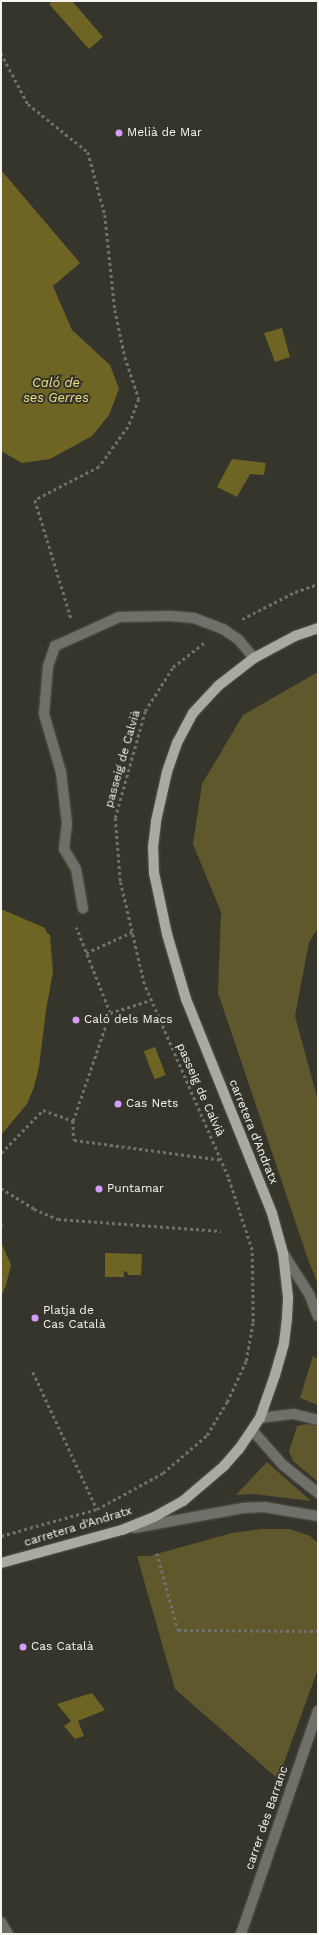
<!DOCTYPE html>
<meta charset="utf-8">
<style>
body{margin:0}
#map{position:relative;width:319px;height:1935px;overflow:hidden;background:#36352b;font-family:"Work Sans",sans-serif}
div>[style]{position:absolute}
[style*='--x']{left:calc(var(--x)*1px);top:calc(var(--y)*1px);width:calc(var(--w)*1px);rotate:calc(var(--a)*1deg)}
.green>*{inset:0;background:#5f582c}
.water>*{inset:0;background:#6e6524;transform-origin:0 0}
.path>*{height:2.5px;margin-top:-1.25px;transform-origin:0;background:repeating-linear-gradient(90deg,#727168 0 3px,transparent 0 6px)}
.roads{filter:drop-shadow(0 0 1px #55544a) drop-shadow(0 0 1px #55544a)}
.service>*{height:10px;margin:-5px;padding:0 5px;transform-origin:5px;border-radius:5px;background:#70706b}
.minor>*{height:10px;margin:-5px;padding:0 5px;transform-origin:5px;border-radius:5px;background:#70706b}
.primary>*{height:10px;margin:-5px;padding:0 5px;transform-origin:5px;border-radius:5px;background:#abaaa0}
.dots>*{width:11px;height:11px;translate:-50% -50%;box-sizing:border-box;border:2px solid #36352b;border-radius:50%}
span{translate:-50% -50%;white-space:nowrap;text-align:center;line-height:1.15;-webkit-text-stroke:4px #36352b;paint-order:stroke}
.poi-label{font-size:12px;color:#f5f4ee}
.left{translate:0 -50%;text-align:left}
.street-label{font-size:12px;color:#f5f4ee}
.water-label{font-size:13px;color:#eee083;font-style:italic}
.frame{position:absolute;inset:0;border:2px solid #f5f4ee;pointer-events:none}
</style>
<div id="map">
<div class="green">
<i style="clip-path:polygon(318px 672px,318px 928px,309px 942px,295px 1016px,318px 1101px,318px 1284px,309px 1262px,218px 993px,221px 912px,193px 844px,202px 784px,243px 715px)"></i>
<i style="clip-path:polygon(313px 1356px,318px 1359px,318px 1405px,300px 1398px)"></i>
<i style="clip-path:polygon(306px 1424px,318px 1426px,318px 1482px,293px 1461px,289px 1451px,297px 1426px)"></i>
<i style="clip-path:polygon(267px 1462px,311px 1501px,253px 1494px,236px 1495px)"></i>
<i style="clip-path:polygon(261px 1529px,290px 1529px,310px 1536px,318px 1543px,318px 1669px,278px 1779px,175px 1689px,137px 1556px,149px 1556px,232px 1533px)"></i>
</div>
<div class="water">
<i style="clip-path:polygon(53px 1px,72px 1px,103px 37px,89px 49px,49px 4px)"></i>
<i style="clip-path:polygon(1px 170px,80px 263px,53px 286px,72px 330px,110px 365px,119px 389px,109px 415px,92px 436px,50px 459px,22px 463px,1px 451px)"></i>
<i style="clip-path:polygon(282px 328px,290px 357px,275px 362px,264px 333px)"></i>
<i style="clip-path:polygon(232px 459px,266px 463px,264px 475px,250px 474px,237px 497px,217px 487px)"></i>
<i style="clip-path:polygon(1px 909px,45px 928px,46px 932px,50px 935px,53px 972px,46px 1010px,39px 1067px,34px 1087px,27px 1104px,1px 1135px)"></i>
<i style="left:155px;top:1047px;width:30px;height:12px;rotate:69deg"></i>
<i style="clip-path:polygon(1px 1242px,11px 1265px,6px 1285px,1px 1297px)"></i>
<i style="clip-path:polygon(105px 1253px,142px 1254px,141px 1275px,128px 1275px,127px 1272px,124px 1271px,124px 1277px,105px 1277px)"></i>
<i style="clip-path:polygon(92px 1693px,105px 1710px,78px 1721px,84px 1736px,75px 1739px,64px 1726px,71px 1721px,57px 1704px)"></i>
</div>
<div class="path">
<i style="--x:1;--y:53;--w:58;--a:62.1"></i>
<i style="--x:28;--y:104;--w:77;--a:38.7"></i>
<i style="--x:88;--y:152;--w:65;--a:74.9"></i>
<i style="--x:105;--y:215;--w:96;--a:84"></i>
<i style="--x:115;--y:310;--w:48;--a:78"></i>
<i style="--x:125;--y:357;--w:44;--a:71.6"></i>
<i style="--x:139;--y:399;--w:30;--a:111"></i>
<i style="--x:128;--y:427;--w:49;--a:125.9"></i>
<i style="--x:99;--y:467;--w:72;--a:152.7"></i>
<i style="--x:35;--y:500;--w:123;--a:73"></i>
<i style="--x:242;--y:619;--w:59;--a:-27"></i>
<i style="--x:295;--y:592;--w:24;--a:-19"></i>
<i style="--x:86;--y:953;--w:51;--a:-24.5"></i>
<i style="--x:110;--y:1013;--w:43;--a:-17.6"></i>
<i style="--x:73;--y:1121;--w:19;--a:87"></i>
<i style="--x:74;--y:1140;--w:148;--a:7.7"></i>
<i style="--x:1;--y:1153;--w:60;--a:-45.7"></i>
<i style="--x:43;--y:1110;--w:32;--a:20"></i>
<i style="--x:73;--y:1121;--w:114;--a:-71.1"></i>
<i style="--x:110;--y:1013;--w:92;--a:-111.6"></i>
<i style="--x:1;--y:1188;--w:39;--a:32"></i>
<i style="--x:34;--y:1209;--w:26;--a:23"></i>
<i style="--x:58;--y:1219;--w:163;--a:4.2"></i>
<i style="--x:1;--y:1225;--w:2;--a:27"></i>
<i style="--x:33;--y:1372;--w:151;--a:65"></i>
<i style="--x:1;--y:1536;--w:100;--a:-15.7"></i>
<i style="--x:97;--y:1509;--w:75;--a:-28.6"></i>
<i style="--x:163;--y:1473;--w:58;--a:-40.8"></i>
<i style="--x:207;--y:1435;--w:39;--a:-59"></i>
<i style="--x:227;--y:1402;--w:45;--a:-65.1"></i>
<i style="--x:246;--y:1361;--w:40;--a:-80"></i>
<i style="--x:253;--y:1322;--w:72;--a:-90.8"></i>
<i style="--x:252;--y:1250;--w:77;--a:-108.2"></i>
<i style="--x:228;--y:1177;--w:210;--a:-113.5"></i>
<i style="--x:144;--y:984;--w:106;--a:-103.1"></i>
<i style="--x:120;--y:881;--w:63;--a:-94.5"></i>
<i style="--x:115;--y:818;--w:111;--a:-74.3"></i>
<i style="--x:145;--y:711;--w:52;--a:-57.5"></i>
<i style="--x:173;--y:667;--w:39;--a:-38"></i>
<i style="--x:157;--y:1553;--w:80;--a:74.7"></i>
<i style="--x:178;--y:1630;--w:140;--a:0.4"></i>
</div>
<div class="roads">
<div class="service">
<i style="--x:73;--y:638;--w:20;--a:156"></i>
<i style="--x:55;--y:646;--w:21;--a:109"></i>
<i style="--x:48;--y:666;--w:48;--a:94.8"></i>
<i style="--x:44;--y:714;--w:60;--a:73.7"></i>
<i style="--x:61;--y:772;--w:52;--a:83.4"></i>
<i style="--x:67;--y:824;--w:25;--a:97"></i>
<i style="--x:64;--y:849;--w:23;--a:59"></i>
<i style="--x:76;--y:869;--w:40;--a:80"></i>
</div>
<div class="minor">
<i style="--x:73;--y:638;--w:51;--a:-24.5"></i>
<i style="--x:119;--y:617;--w:51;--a:-1.1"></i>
<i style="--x:170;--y:616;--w:24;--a:5"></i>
<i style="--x:194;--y:618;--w:31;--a:21"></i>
<i style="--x:223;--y:629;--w:18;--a:34"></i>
<i style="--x:238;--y:639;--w:25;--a:50"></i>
<i style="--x:283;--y:1253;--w:49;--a:57.6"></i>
<i style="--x:309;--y:1294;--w:24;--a:68"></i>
<i style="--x:260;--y:1418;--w:34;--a:-7"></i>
<i style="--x:294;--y:1414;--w:25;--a:14"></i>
<i style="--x:252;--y:1430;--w:47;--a:48.5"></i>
<i style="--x:283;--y:1465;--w:45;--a:38.7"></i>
<i style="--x:134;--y:1528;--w:111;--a:-10.4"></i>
<i style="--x:243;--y:1508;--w:21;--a:-3"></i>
<i style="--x:264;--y:1507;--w:55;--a:9.5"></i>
<i style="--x:1;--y:1922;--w:14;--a:60"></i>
<i style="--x:241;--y:1934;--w:236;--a:-71"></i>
</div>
<div class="primary">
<i style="--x:1;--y:1563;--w:125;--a:-15.3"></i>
<i style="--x:122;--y:1530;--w:35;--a:-22"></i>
<i style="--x:154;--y:1517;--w:33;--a:-29"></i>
<i style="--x:183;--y:1501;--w:54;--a:-40.5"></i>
<i style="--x:224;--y:1466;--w:23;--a:-49"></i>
<i style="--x:239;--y:1449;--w:37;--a:-56"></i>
<i style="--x:260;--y:1418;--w:46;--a:-70.8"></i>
<i style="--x:275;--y:1375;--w:33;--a:-74"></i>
<i style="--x:284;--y:1343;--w:25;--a:-83"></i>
<i style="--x:287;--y:1318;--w:21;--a:-87"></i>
<i style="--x:288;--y:1297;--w:44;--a:-96.5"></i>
<i style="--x:283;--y:1253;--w:41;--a:-105.4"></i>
<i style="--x:272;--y:1213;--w:231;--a:-111.9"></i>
<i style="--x:186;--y:999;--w:68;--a:-106.3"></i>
<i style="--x:167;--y:934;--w:62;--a:-102"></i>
<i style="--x:154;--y:873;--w:26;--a:-92"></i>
<i style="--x:153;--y:847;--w:26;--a:-83"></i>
<i style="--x:156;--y:821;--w:50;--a:-77.3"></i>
<i style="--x:167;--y:772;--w:31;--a:-71"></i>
<i style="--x:177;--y:743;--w:34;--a:-62"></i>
<i style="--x:193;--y:713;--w:37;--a:-47"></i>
<i style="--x:218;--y:686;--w:46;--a:-37.9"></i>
<i style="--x:254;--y:658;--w:47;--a:-28.2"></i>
<i style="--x:295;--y:636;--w:24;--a:-19"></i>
</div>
</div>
<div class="dots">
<i style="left:119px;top:133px;background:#d59cfb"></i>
<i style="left:76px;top:1020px;background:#d59cfb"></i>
<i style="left:118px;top:1104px;background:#d59cfb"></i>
<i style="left:99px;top:1189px;background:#d59cfb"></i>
<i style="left:35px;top:1318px;background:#d59cfb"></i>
<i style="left:23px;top:1647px;background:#d59cfb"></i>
</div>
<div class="poi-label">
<span class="left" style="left:127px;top:133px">Melià de Mar</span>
<span class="left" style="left:84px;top:1020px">Caló dels Macs</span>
<span class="left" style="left:126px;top:1104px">Cas Nets</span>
<span class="left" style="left:107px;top:1189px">Puntamar</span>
<span class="left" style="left:43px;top:1318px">Platja de<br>Cas Català</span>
<span class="left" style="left:31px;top:1647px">Cas Català</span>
</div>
<div class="street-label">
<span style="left:123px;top:759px;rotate:-74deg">passeig de Calvià</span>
<span style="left:200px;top:1090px;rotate:66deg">passeig de Calvià</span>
<span style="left:253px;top:1132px;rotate:68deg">carretera d'Andratx</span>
<span style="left:78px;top:1527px;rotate:-17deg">carretera d'Andratx</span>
<span style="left:267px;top:1818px;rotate:-71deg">carrer des Barranc</span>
</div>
<div class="water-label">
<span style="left:56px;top:391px">Caló de<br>ses Gerres</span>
</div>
<div class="frame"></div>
</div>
